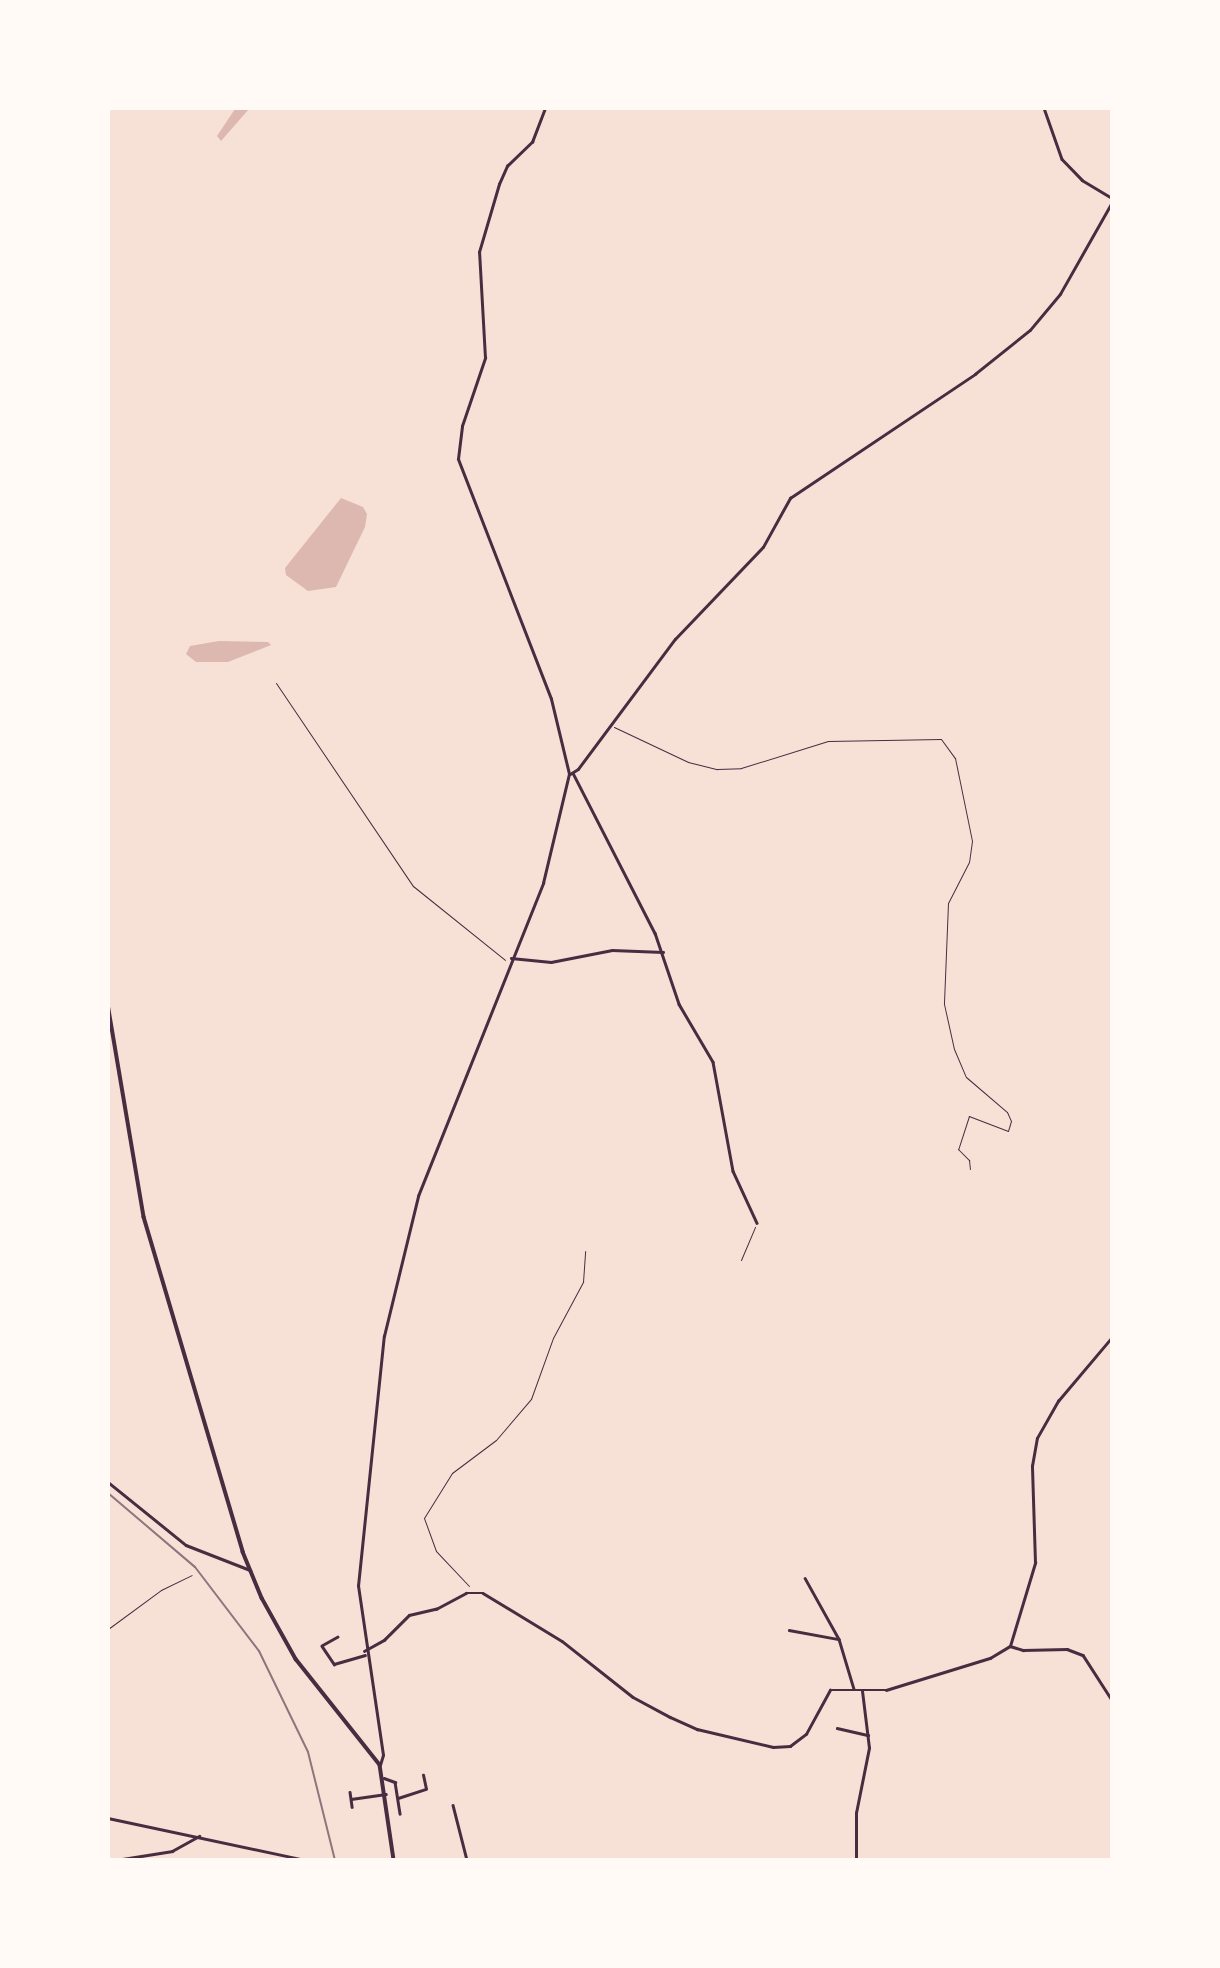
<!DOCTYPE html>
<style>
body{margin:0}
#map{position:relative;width:1220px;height:1968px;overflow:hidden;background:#f7e1d7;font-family:Roboto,sans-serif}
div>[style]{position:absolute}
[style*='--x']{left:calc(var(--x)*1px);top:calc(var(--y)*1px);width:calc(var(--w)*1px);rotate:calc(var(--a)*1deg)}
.water>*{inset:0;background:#dcb8b0}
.path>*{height:1px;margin:-0.5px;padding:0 0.5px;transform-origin:0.5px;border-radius:0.5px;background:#4a2c40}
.minor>*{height:2.5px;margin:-1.25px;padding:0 1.25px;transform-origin:1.25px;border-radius:1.25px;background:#4a2c40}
.tertiary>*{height:2.5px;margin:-1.25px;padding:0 1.25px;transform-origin:1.25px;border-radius:1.25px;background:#4a2c40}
.secondary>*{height:3.5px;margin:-1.75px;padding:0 1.75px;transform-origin:1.75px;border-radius:1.75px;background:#4a2c40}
.rail>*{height:2px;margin:-1px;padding:0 1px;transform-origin:1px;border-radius:1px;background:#8f747c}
span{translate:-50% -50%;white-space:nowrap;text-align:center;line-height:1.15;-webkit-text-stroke:5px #fffaf5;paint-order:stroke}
.frame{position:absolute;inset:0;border:110px solid #fffaf5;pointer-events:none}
</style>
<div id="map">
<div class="water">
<i style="clip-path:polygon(235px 109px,249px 109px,221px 141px,217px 136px)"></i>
<i style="clip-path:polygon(341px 498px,363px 507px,367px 514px,365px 527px,336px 587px,308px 591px,286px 575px,285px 568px)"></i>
<i style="clip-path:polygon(219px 641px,268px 642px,271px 645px,228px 662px,196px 662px,186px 654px,190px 646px)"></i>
</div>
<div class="path">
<i style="--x:276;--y:683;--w:245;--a:56"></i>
<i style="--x:413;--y:886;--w:118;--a:38.8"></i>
<i style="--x:614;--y:727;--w:82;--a:25.3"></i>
<i style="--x:688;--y:762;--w:30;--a:14"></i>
<i style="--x:717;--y:769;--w:24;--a:-2"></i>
<i style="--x:741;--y:768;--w:91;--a:-17.2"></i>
<i style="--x:828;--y:741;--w:113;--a:-1"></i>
<i style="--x:941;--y:739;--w:24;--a:54"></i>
<i style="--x:955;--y:758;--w:85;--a:78.4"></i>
<i style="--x:972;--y:841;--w:21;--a:98"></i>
<i style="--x:969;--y:862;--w:46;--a:117.1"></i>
<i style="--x:948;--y:903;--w:101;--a:92.3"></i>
<i style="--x:944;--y:1004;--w:46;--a:77.5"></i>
<i style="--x:954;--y:1049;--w:30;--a:67"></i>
<i style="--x:966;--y:1077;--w:54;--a:40.5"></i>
<i style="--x:1007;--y:1112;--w:10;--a:66"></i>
<i style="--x:1011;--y:1121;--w:10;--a:107"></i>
<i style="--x:1008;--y:1131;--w:42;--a:-159"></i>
<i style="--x:969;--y:1116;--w:35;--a:108"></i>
<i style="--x:958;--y:1149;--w:16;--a:45"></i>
<i style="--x:969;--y:1160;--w:9;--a:84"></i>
<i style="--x:741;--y:1260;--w:36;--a:-67"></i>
<i style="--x:469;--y:1586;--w:48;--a:-133.3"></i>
<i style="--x:436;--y:1551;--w:35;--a:-110"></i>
<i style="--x:424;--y:1518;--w:53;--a:-58.1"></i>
<i style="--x:452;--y:1473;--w:55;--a:-36.9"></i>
<i style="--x:496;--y:1440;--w:54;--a:-49.5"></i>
<i style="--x:531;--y:1399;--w:65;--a:-70.2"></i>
<i style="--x:553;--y:1338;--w:64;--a:-61.8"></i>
<i style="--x:583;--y:1282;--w:31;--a:-86"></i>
<i style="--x:108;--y:1629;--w:66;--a:-36.3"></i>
<i style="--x:161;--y:1590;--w:34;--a:-26"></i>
</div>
<div class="minor">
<i style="--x:1044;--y:108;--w:54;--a:70.6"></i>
<i style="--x:1062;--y:159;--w:29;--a:46"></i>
<i style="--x:1082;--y:180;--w:35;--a:31"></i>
<i style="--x:573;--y:773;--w:180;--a:62.9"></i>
<i style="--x:655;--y:933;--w:75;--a:71.3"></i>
<i style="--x:679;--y:1004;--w:67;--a:59.6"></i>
<i style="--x:713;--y:1062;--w:111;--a:79.6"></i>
<i style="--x:733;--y:1171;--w:57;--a:65.2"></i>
<i style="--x:570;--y:774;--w:9;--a:-32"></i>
<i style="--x:578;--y:769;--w:162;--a:-53.3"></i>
<i style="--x:675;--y:639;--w:127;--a:-46.3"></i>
<i style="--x:763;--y:547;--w:56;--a:-61.1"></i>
<i style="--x:790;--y:498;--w:223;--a:-33.8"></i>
<i style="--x:975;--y:374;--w:70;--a:-38.7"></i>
<i style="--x:1030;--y:330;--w:47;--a:-50.2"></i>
<i style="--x:1060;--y:294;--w:106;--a:-60.5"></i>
<i style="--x:511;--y:958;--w:40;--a:5.7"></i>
<i style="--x:551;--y:962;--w:62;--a:-11.1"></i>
<i style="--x:612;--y:950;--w:51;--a:2.2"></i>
<i style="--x:108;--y:1482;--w:100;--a:38.9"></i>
<i style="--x:186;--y:1545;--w:69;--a:21.3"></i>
<i style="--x:805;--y:1578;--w:70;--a:60.9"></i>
<i style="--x:839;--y:1639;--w:52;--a:73.3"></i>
<i style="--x:789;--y:1630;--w:50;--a:10.4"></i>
<i style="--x:338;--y:1637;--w:18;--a:151"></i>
<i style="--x:322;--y:1646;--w:22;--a:56"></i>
<i style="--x:334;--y:1664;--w:32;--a:-16"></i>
<i style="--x:1010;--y:1646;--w:14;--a:17"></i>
<i style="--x:1023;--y:1650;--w:44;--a:-1.3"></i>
<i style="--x:1067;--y:1649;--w:17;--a:21"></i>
<i style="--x:1083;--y:1655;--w:54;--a:57.2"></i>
<i style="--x:837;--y:1728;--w:32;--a:13"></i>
<i style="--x:384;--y:1778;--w:12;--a:20"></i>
<i style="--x:395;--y:1782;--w:32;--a:81"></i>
<i style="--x:350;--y:1792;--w:15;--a:82"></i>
<i style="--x:398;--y:1798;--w:29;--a:-18"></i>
<i style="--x:426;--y:1789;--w:14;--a:-102"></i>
<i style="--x:351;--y:1799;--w:35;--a:-8"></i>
<i style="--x:453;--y:1805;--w:57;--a:75.7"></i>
<i style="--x:856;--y:1860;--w:47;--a:-90"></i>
<i style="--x:856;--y:1813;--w:66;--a:-78.7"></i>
<i style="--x:869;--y:1748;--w:57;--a:-97"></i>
</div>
<div class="tertiary">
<i style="--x:364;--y:1651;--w:23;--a:-29"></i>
<i style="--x:384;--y:1640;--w:35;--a:-45"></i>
<i style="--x:409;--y:1615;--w:28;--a:-13"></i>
<i style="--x:436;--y:1609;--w:34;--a:-28"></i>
<i style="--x:466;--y:1593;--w:17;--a:0"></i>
<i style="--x:483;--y:1593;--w:92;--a:31.3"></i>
<i style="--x:562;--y:1641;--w:90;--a:38.3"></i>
<i style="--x:633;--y:1697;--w:42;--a:28.4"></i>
<i style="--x:670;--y:1717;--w:30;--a:24"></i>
<i style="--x:697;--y:1729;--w:78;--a:13.3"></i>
<i style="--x:773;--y:1747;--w:17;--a:-3"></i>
<i style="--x:790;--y:1746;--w:20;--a:-37"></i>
<i style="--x:806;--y:1734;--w:50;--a:-61.4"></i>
<i style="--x:830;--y:1690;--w:56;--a:0"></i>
<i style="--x:886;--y:1690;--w:109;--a:-17.1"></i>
<i style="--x:990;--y:1658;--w:23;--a:-31"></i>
<i style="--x:1010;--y:1646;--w:87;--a:-73.2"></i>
<i style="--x:1035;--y:1563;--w:97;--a:-91.8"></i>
<i style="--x:1032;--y:1466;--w:28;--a:-80"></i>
<i style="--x:1037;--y:1438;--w:43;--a:-60.4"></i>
<i style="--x:1058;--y:1401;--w:84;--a:-49.8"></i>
<i style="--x:380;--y:1765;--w:10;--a:-73"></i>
<i style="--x:383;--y:1755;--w:171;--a:-98.4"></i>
<i style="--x:358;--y:1586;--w:251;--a:-84.1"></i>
<i style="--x:384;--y:1336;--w:144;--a:-76.3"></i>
<i style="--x:418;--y:1196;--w:337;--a:-68.2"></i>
<i style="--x:543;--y:883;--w:112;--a:-76.6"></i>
<i style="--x:569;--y:774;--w:77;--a:-103.5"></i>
<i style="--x:551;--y:699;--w:257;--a:-111.2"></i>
<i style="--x:458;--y:459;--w:33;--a:-83"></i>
<i style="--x:462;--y:426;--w:72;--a:-71.3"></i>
<i style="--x:485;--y:358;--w:106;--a:-93.2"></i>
<i style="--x:479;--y:252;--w:71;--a:-73.6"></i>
<i style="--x:499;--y:184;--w:20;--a:-66"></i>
<i style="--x:507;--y:166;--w:35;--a:-44"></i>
<i style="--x:532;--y:142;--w:36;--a:-69"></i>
<i style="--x:108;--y:1818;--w:202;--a:12"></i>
<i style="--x:116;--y:1860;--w:57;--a:-9.1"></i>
<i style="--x:172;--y:1851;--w:31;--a:-29"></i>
</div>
<div class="secondary">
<i style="--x:108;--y:1004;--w:216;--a:80.4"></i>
<i style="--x:144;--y:1217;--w:349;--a:73.5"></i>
<i style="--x:243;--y:1552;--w:50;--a:67.6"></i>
<i style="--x:262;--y:1598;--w:70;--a:60.9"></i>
<i style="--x:296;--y:1659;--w:135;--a:51.6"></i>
<i style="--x:380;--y:1765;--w:96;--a:81.6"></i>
</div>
<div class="rail">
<i style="--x:108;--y:1493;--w:114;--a:40.4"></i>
<i style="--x:195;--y:1567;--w:106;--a:52.7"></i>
<i style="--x:259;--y:1651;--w:112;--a:64.1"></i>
<i style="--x:308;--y:1752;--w:111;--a:76"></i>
</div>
<div class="frame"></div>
</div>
